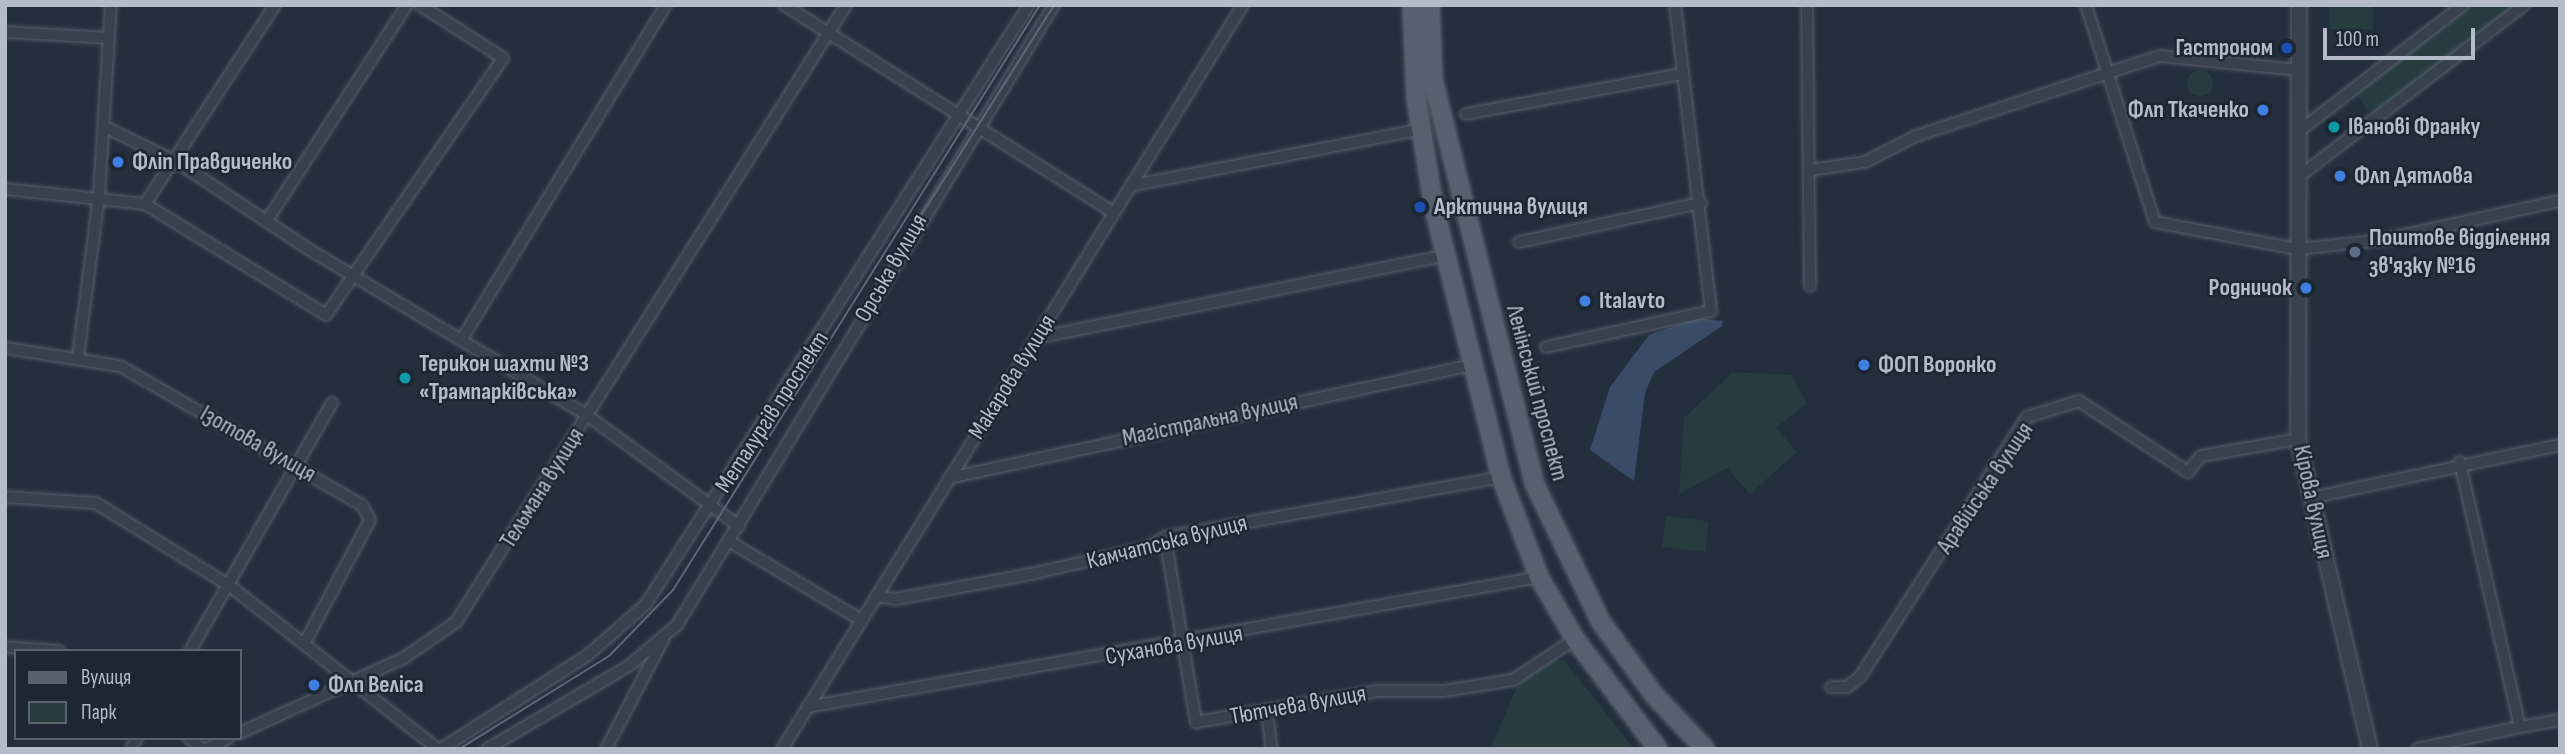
<!DOCTYPE html>
<meta charset="utf-8">
<style>
body{margin:0}
#map{position:relative;width:2565px;height:754px;overflow:hidden;background:#242f3e;font-family:"Sofia Sans Condensed",sans-serif}
div>[style]{position:absolute}
[style*='--x']{left:calc(var(--x)*1px);top:calc(var(--y)*1px);width:calc(var(--w)*1px);rotate:calc(var(--a)*1deg)}
.green>*{inset:0;background:#263c3f;transform-origin:0 0}
.round{border-radius:50%}
.water>*{inset:0;background:#394c67}
.roads{filter:drop-shadow(0 0 2px #565f6c) drop-shadow(0 0 2px #565f6c)}
.minor>*{height:10px;margin:-5px;padding:0 5px;transform-origin:5px;border-radius:5px;background:#38414e}
.tertiary>*{height:14px;margin:-7px;padding:0 7px;transform-origin:7px;border-radius:7px;background:#38414e}
.primary>*{height:18px;margin:-9px;padding:0 9px;transform-origin:9px;border-radius:9px;background:#56606e}
.tram>*{height:2px;margin:-1px;padding:0 1px;transform-origin:1px;border-radius:1px;background:#5a6575}
.dots>*{width:19px;height:19px;translate:-50% -50%;box-sizing:border-box;border:4px solid #1d2633;border-radius:50%}
span{translate:-50% -50%;white-space:nowrap;text-align:center;line-height:1.15;-webkit-text-stroke:5px #1d2633;paint-order:stroke}
.poi-label{font-size:24px;color:#b4bcc9;font-weight:700}
.right{translate:-100% -50%;text-align:right}
.left{translate:0 -50%;text-align:left}
.street-label{font-size:24px;color:#b4bcc9}
.frame{position:absolute;inset:0;border:7px solid #b4bcc9;pointer-events:none}
.legend{position:absolute;left:14px;top:649px;width:228px;height:91px;box-sizing:border-box;background:#1d2633;border:2px solid #59626f;margin:0;padding:9px 12px;list-style:none;font-size:21px;color:#b4bcc9}
.legend li{display:flex;align-items:center;gap:14px;height:35px}
.legend b{width:35px;border:2px solid #59626f}
.scale{position:absolute;left:2323px;top:28px;width:152px;height:32px;box-sizing:border-box;border:4px solid #b4bcc9;border-top:0;padding-left:9px;font-size:21px;line-height:24px;white-space:nowrap;color:#b4bcc9;-webkit-text-stroke:5px #1d2633;paint-order:stroke}
</style>
<div id="map">
<div class="green">
<i style="left:2329px;top:5px;width:44px;height:24px"></i>
<i style="clip-path:polygon(2464px 5px,2524px 5px,2375px 119px,2353px 90px)"></i>
<i class="round" style="left:2187px;top:70px;width:26px;height:26px"></i>
<i style="clip-path:polygon(1733px 372px,1791px 375px,1807px 403px,1776px 428px,1797px 452px,1750px 494px,1727px 468px,1679px 494px,1684px 418px)"></i>
<i style="left:1666px;top:516px;width:43px;height:31px;rotate:7deg"></i>
<i style="clip-path:polygon(1553px 658px,1565px 661px,1634px 749px,1490px 749px,1518px 684px)"></i>
</div>
<div class="water">
<i style="clip-path:polygon(1697px 318px,1723px 321px,1722px 326px,1654px 372px,1645px 393px,1634px 481px,1590px 450px,1610px 387px,1649px 335px)"></i>
</div>
<div class="roads">
<div class="minor">
<i style="--x:784;--y:5;--w:390;--a:32.2"></i>
<i style="--x:1807;--y:5;--w:281;--a:89.4"></i>
<i style="--x:2086;--y:5;--w:228;--a:72.4"></i>
<i style="--x:2155;--y:222;--w:145;--a:10.8"></i>
<i style="--x:2297;--y:249;--w:85;--a:-6"></i>
<i style="--x:2382;--y:240;--w:182;--a:-12.4"></i>
<i style="--x:5;--y:32;--w:104;--a:3.3"></i>
<i style="--x:1466;--y:114;--w:220;--a:-10.5"></i>
<i style="--x:105;--y:127;--w:80;--a:25.9"></i>
<i style="--x:177;--y:162;--w:159;--a:33.5"></i>
<i style="--x:310;--y:250;--w:324;--a:30.8"></i>
<i style="--x:588;--y:416;--w:187;--a:36.1"></i>
<i style="--x:2298;--y:132;--w:208;--a:-37.6"></i>
<i style="--x:1810;--y:170;--w:56;--a:-8.3"></i>
<i style="--x:1865;--y:162;--w:57;--a:-27"></i>
<i style="--x:1916;--y:136;--w:257;--a:-18.2"></i>
<i style="--x:2160;--y:56;--w:139;--a:5.8"></i>
<i style="--x:2297;--y:178;--w:285;--a:-37.3"></i>
<i style="--x:1130;--y:186;--w:294;--a:-11"></i>
<i style="--x:5;--y:189;--w:141;--a:6.1"></i>
<i style="--x:145;--y:204;--w:212;--a:31.5"></i>
<i style="--x:326;--y:315;--w:312;--a:-55.4"></i>
<i style="--x:503;--y:58;--w:98;--a:-147.4"></i>
<i style="--x:145;--y:204;--w:238;--a:-56.8"></i>
<i style="--x:268;--y:219;--w:255;--a:-57"></i>
<i style="--x:1519;--y:242;--w:186;--a:-12.1"></i>
<i style="--x:1036;--y:338;--w:418;--a:-11.4"></i>
<i style="--x:462;--y:339;--w:391;--a:-58.6"></i>
<i style="--x:1546;--y:347;--w:169;--a:-12.3"></i>
<i style="--x:1711;--y:311;--w:308;--a:-96.7"></i>
<i style="--x:5;--y:348;--w:116;--a:8.9"></i>
<i style="--x:120;--y:366;--w:279;--a:29.9"></i>
<i style="--x:362;--y:505;--w:17;--a:62"></i>
<i style="--x:370;--y:520;--w:138;--a:118"></i>
<i style="--x:78;--y:357;--w:163;--a:-82.6"></i>
<i style="--x:99;--y:195;--w:190;--a:-86.4"></i>
<i style="--x:949;--y:478;--w:535;--a:-12.19"></i>
<i style="--x:5;--y:497;--w:91;--a:3.8"></i>
<i style="--x:96;--y:503;--w:158;--a:31.8"></i>
<i style="--x:230;--y:586;--w:264;--a:38.1"></i>
<i style="--x:2310;--y:498;--w:256;--a:-12"></i>
<i style="--x:1165;--y:537;--w:188;--a:80.5"></i>
<i style="--x:1196;--y:722;--w:184;--a:-9.7"></i>
<i style="--x:1377;--y:691;--w:66;--a:0"></i>
<i style="--x:1443;--y:691;--w:71;--a:-8.9"></i>
<i style="--x:1513;--y:680;--w:74;--a:-33.5"></i>
<i style="--x:732;--y:543;--w:150;--a:30.8"></i>
<i style="--x:876;--y:596;--w:20;--a:9"></i>
<i style="--x:896;--y:599;--w:137;--a:-10.5"></i>
<i style="--x:1031;--y:574;--w:121;--a:-12.9"></i>
<i style="--x:1149;--y:547;--w:19;--a:-32"></i>
<i style="--x:1165;--y:537;--w:341;--a:-10.1"></i>
<i style="--x:5;--y:647;--w:54;--a:4.2"></i>
<i style="--x:190;--y:651;--w:286;--a:-60.2"></i>
<i style="--x:1831;--y:687;--w:16;--a:0"></i>
<i style="--x:1847;--y:687;--w:16;--a:-38"></i>
<i style="--x:1860;--y:677;--w:309;--a:-57.3"></i>
<i style="--x:2027;--y:417;--w:54;--a:-17.1"></i>
<i style="--x:2079;--y:401;--w:130;--a:33.1"></i>
<i style="--x:2188;--y:472;--w:21;--a:-51"></i>
<i style="--x:2201;--y:456;--w:98;--a:-9.9"></i>
<i style="--x:807;--y:707;--w:743;--a:-10.07"></i>
<i style="--x:1267;--y:711;--w:38;--a:83"></i>
<i style="--x:2520;--y:727;--w:41;--a:-9.9"></i>
<i style="--x:240;--y:733;--w:180;--a:-24.6"></i>
<i style="--x:404;--y:658;--w:63;--a:-34.7"></i>
<i style="--x:456;--y:622;--w:730;--a:-57.7"></i>
<i style="--x:189;--y:738;--w:17;--a:40"></i>
<i style="--x:131;--y:749;--w:13;--a:-61"></i>
<i style="--x:206;--y:749;--w:25;--a:-26"></i>
<i style="--x:441;--y:749;--w:174;--a:-32.6"></i>
<i style="--x:588;--y:655;--w:77;--a:-41.3"></i>
<i style="--x:646;--y:604;--w:711;--a:-57.41"></i>
<i style="--x:487;--y:749;--w:166;--a:-30.4"></i>
<i style="--x:630;--y:665;--w:62;--a:-40.4"></i>
<i style="--x:677;--y:625;--w:726;--a:-58.7"></i>
<i style="--x:606;--y:749;--w:123;--a:-62.4"></i>
<i style="--x:782;--y:749;--w:875;--a:-58.22"></i>
<i style="--x:2417;--y:749;--w:105;--a:-12.1"></i>
<i style="--x:2520;--y:727;--w:272;--a:-102.8"></i>
</div>
<div class="tertiary">
<i style="--x:2299;--y:5;--w:434;--a:90.1"></i>
<i style="--x:2298;--y:439;--w:318;--a:76.9"></i>
</div>
<div class="primary">
<i style="--x:1412;--y:5;--w:93;--a:87.5"></i>
<i style="--x:1416;--y:98;--w:111;--a:80.7"></i>
<i style="--x:1434;--y:208;--w:277;--a:76"></i>
<i style="--x:1501;--y:477;--w:107;--a:69.2"></i>
<i style="--x:1539;--y:577;--w:72;--a:59.9"></i>
<i style="--x:1575;--y:639;--w:138;--a:53"></i>
<i style="--x:1430;--y:5;--w:75;--a:87.7"></i>
<i style="--x:1433;--y:80;--w:415;--a:75.9"></i>
<i style="--x:1534;--y:483;--w:154;--a:64.3"></i>
<i style="--x:1601;--y:622;--w:90;--a:54"></i>
<i style="--x:1654;--y:695;--w:74;--a:46.6"></i>
</div>
</div>
<div class="tram">
<i style="--x:886;--y:271;--w:315;--a:-57.7"></i>
<i style="--x:459;--y:749;--w:176;--a:-31.8"></i>
<i style="--x:609;--y:656;--w:92;--a:-45.9"></i>
<i style="--x:673;--y:590;--w:691;--a:-57.9"></i>
</div>
<div class="dots">
<i style="left:2287px;top:48px;background:#1a4fb4"></i>
<i style="left:2263px;top:110px;background:#3f7fe0"></i>
<i style="left:2334px;top:127px;background:#0f9aa8"></i>
<i style="left:118px;top:162px;background:#3f7fe0"></i>
<i style="left:2340px;top:176px;background:#3f7fe0"></i>
<i style="left:1420px;top:207px;background:#1a4fb4"></i>
<i style="left:2355px;top:252px;background:#5c6f8a"></i>
<i style="left:2306px;top:288px;background:#3f7fe0"></i>
<i style="left:1585px;top:301px;background:#3f7fe0"></i>
<i style="left:1864px;top:365px;background:#3f7fe0"></i>
<i style="left:405px;top:378px;background:#0f9aa8"></i>
<i style="left:314px;top:685px;background:#3f7fe0"></i>
</div>
<div class="poi-label">
<span class="right" style="left:2273px;top:48px">Гастроном</span>
<span class="right" style="left:2249px;top:110px">Флп Ткаченко</span>
<span class="left" style="left:2348px;top:127px">Іванові Франку</span>
<span class="left" style="left:132px;top:162px">Фліп Правдиченко</span>
<span class="left" style="left:2354px;top:176px">Флп Дятлова</span>
<span class="left" style="left:1434px;top:207px">Арктична вулиця</span>
<span class="left" style="left:2369px;top:252px">Поштове відділення<br>зв'язку №16</span>
<span class="right" style="left:2292px;top:288px">Родничок</span>
<span class="left" style="left:1599px;top:301px">Italavto</span>
<span class="left" style="left:419px;top:378px">Терикон шахти №3<br>«Трампарківська»</span>
<span class="left" style="left:1878px;top:365px">ФОП Воронко</span>
<span class="left" style="left:328px;top:685px">Флп Веліса</span>
</div>
<div class="street-label">
<span style="left:891px;top:268px;rotate:-60deg">Орська вулиця</span>
<span style="left:1012px;top:377px;rotate:-58deg">Макарова вулиця</span>
<span style="left:1537px;top:393px;rotate:75deg">Ленінський проспект</span>
<span style="left:772px;top:412px;rotate:-57deg">Металургів проспект</span>
<span style="left:1210px;top:420px;rotate:-12deg">Магістральна вулиця</span>
<span style="left:258px;top:444px;rotate:30deg">Ізотова вулиця</span>
<span style="left:542px;top:488px;rotate:-58deg">Тельмана вулиця</span>
<span style="left:1985px;top:488px;rotate:-56deg">Аравійська вулиця</span>
<span style="left:2313px;top:502px;rotate:78deg">Кірова вулиця</span>
<span style="left:1167px;top:542px;rotate:-14deg">Камчатська вулиця</span>
<span style="left:1174px;top:645px;rotate:-10deg">Суханова вулиця</span>
<span style="left:1298px;top:705px;rotate:-10deg">Тютчева вулиця</span>
</div>
<div class="frame"></div>
<ul class="legend">
<li><b style="height:9px;background:#56606e"></b>Вулиця</li>
<li><b style="height:19px;background:#263c3f"></b>Парк</li>
</ul>
<div class="scale">100 m</div>
</div>
